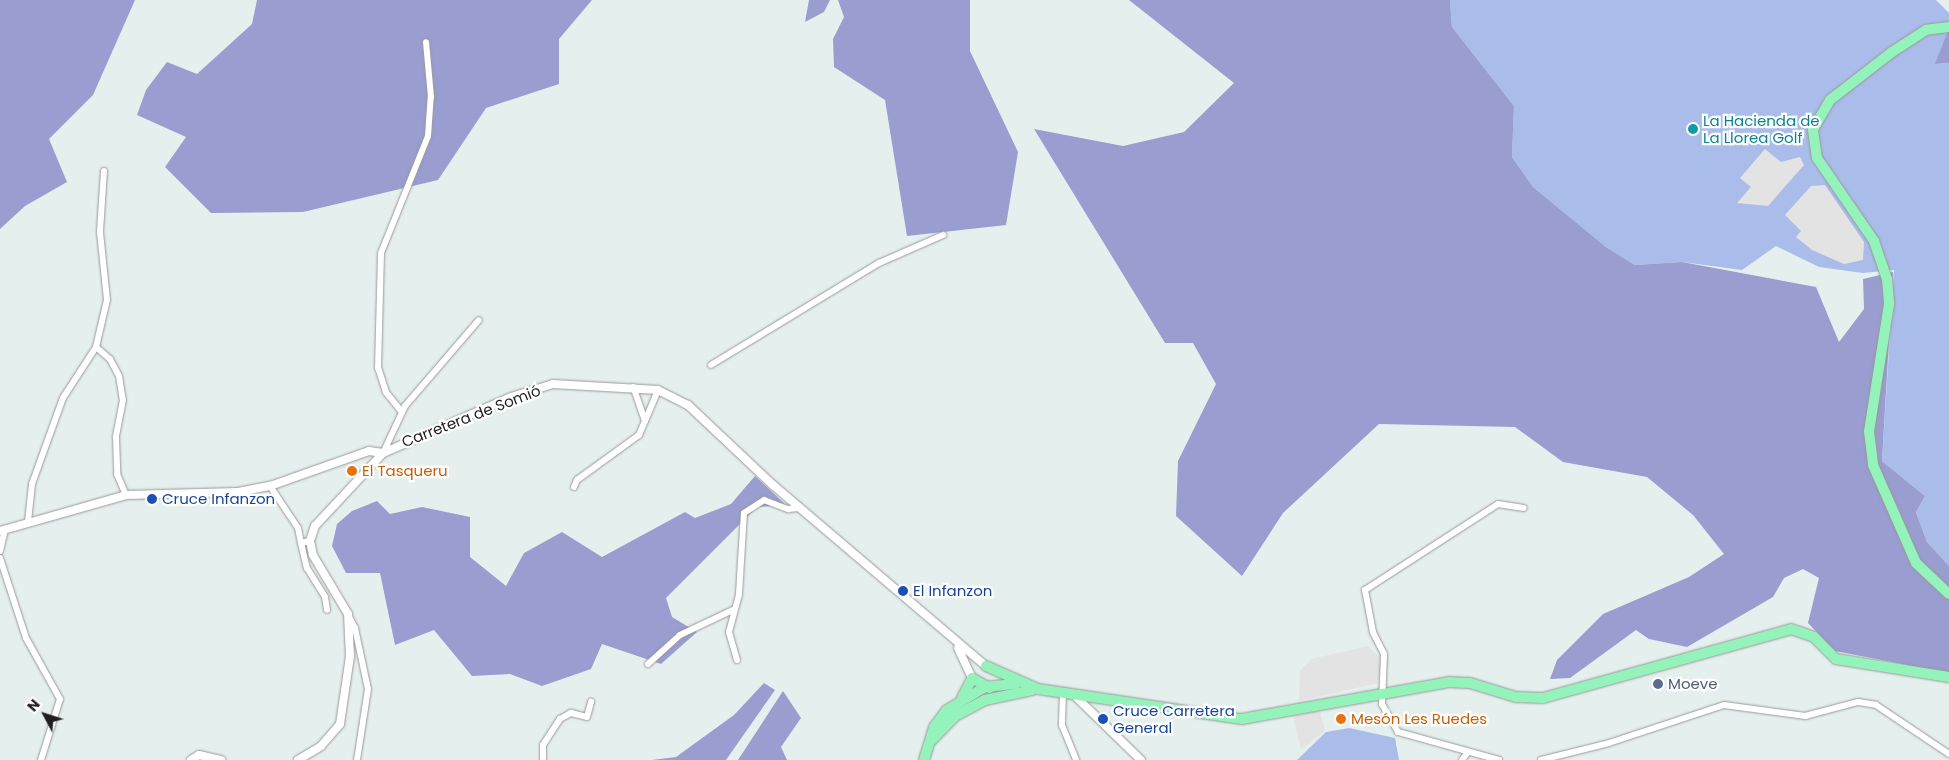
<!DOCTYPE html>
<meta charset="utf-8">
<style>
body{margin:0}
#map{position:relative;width:1949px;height:760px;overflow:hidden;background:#e5f0ee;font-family:Poppins,sans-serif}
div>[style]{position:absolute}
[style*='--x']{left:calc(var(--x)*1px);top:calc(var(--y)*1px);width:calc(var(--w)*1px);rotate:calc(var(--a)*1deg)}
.grass>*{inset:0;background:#aabcea}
.forest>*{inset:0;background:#999dcf}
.parking>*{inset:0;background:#e3e3e3}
.roads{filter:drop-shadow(0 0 1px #999) drop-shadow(0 0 1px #999)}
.minor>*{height:6px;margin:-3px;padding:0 3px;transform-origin:3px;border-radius:3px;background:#fff}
.tertiary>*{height:8px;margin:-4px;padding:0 4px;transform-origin:4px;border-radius:4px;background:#fff}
.trunk>*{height:10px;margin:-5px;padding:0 5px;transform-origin:5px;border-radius:5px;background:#94f2bb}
.dots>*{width:14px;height:14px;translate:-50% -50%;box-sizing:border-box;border:2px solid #fff;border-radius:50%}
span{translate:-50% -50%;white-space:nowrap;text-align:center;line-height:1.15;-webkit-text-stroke:4.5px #fff;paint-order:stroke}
.culture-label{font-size:15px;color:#0d838f}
.left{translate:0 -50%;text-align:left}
.street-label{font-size:15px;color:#1f1f1f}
.food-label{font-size:15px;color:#c56008}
.transit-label{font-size:15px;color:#164399}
.service-label{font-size:15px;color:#4e5e75}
.north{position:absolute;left:20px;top:690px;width:50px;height:50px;-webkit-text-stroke:4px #fff;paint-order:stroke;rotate:310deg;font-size:14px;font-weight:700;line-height:20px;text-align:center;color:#1f1f1f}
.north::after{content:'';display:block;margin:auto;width:18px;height:22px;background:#1f1f1f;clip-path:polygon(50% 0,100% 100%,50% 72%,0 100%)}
</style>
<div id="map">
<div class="grass">
<i style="clip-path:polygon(1450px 0,1936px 0,1949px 13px,1949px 28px,1936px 64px,1949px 63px,1949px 566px,1927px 542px,1916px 512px,1925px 496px,1882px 461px,1894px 270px,1863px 273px,1819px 267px,1776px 246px,1742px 270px,1682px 262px,1635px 265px,1606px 247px,1533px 187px,1512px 157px,1514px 106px,1452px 27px)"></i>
<i style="clip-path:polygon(1349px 728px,1395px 738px,1399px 760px,1297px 760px,1326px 732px)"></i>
</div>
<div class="forest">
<i style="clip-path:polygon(0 0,135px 0,93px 95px,49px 139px,67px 182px,25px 206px,0 229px)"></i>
<i style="clip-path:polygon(257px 0,592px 0,559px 39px,559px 84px,486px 108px,438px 180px,303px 212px,211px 213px,165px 167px,186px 137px,137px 115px,146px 90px,167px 62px,197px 74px,252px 24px)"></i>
<i style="clip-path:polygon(809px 0,830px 0,824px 12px,805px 22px)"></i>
<i style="clip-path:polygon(838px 0,970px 0,970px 51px,1018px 152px,1006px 225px,907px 236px,885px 100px,834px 67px,833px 39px,844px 17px)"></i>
<i style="clip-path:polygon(1129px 0,1450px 0,1452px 27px,1514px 106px,1512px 157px,1533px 187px,1606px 247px,1635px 265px,1682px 262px,1816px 287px,1839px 342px,1864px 309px,1863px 279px,1893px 272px,1882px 461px,1925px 496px,1916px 512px,1927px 542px,1949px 566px,1949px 673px,1835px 651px,1808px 623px,1819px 578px,1803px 569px,1784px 578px,1773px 597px,1687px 647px,1649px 639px,1636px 630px,1570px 678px,1550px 679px,1557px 660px,1603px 614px,1689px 577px,1724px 554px,1693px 515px,1647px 477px,1563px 462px,1515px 427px,1379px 424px,1283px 513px,1242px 576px,1176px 516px,1178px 461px,1216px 384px,1193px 343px,1165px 343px,1034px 129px,1123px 146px,1184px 132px,1234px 83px)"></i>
<i style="clip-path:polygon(1949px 28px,1949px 63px,1935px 64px)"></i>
<i style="clip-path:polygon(755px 476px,786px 505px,757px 507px,666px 598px,672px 617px,697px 632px,661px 664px,602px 644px,591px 669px,542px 686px,510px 674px,472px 676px,434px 630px,395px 645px,380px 573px,346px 573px,332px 546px,337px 524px,352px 511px,377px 501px,390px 514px,422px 507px,470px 517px,470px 557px,506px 586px,524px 553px,562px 532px,602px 557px,685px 512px,695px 518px,731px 504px)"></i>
<i style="clip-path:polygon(764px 683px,775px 690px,726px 760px,652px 760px,676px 757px,734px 715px)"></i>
<i style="clip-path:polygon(783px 691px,801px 718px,781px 747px,787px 760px,738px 760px)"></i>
</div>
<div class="parking">
<i style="clip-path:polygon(1765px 149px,1781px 162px,1800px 157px,1804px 165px,1768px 206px,1737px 203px,1751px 187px,1740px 178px)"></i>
<i style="clip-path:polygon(1825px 185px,1864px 242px,1863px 260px,1844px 264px,1812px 250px,1796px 237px,1801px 231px,1785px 215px,1811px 186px)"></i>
<i style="clip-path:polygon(1368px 646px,1382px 659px,1378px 683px,1299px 701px,1300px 671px,1311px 659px)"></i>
<i style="clip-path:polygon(1320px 711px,1325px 731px,1301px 749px,1293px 716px)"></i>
</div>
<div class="roads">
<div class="minor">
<i style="--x:104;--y:171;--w:61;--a:93.8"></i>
<i style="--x:100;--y:232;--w:68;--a:84.1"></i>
<i style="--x:107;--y:300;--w:48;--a:103.2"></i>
<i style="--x:96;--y:347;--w:18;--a:41"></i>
<i style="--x:110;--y:359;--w:19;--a:62"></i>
<i style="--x:119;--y:376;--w:24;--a:81"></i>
<i style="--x:123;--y:400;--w:38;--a:101"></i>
<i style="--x:116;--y:437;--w:37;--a:88"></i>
<i style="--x:117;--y:474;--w:23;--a:67"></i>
<i style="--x:711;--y:365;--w:197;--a:-31.3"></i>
<i style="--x:879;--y:263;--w:70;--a:-23.6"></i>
<i style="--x:402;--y:412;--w:26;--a:-129"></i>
<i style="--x:386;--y:392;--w:25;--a:-108"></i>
<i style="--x:378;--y:368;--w:115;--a:-88.5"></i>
<i style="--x:381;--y:253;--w:126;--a:-68.1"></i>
<i style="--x:428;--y:136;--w:39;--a:-86"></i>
<i style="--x:431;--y:97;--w:55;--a:-95.2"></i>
<i style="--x:645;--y:421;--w:34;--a:-67"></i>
<i style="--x:383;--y:453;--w:52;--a:-64.9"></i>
<i style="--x:405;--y:406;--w:113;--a:-49.3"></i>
<i style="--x:270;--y:486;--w:50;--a:56.3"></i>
<i style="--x:298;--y:528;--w:15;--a:79"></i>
<i style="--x:301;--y:543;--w:9;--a:-13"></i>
<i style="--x:574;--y:487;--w:8;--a:-67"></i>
<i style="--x:577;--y:480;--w:77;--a:-36"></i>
<i style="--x:639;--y:435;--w:15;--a:-67"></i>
<i style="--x:645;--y:421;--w:36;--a:-109"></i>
<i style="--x:28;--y:522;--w:38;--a:-84"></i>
<i style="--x:32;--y:484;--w:91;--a:-70.2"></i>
<i style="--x:63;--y:398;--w:61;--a:-57.1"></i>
<i style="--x:301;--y:543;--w:26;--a:77"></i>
<i style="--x:307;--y:568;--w:34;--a:58"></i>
<i style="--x:325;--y:597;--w:13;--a:81"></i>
<i style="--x:0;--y:551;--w:23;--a:-77"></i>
<i style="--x:0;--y:558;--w:84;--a:72"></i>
<i style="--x:26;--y:638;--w:70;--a:60.9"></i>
<i style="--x:60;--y:699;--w:64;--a:107.3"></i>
<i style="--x:348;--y:615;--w:15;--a:62"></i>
<i style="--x:355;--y:628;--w:62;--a:78"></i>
<i style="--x:368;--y:689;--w:72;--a:98.8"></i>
<i style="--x:737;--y:660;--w:29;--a:-106"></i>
<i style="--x:729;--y:632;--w:39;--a:-75"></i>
<i style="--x:739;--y:594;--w:81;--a:-86.5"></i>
<i style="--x:744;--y:513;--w:24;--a:-33"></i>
<i style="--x:764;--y:500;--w:26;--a:21"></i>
<i style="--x:788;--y:509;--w:11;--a:-5"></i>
<i style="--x:648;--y:664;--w:43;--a:-42.2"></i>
<i style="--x:680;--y:635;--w:59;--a:-25.3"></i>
<i style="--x:1063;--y:693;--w:32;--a:92"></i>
<i style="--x:1062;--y:725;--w:38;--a:68"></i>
<i style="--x:543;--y:760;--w:15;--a:-90"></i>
<i style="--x:543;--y:745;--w:31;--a:-57"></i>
<i style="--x:560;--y:719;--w:13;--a:-29"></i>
<i style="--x:571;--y:713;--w:16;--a:14"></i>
<i style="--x:587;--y:717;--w:16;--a:-75"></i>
<i style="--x:1462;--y:760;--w:9;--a:-54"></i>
<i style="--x:1499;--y:760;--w:105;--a:-164.5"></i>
<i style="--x:1398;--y:732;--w:32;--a:-120"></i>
<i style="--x:1382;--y:704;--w:50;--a:-87.7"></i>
<i style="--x:1384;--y:654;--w:25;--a:-117"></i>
<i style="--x:1373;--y:632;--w:43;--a:-100.8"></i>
<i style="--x:1365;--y:590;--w:158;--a:-32.9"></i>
<i style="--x:1498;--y:504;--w:26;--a:9"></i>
<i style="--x:1541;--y:760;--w:70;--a:-14"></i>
<i style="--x:1609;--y:743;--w:121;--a:-18.3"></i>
<i style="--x:1724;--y:705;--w:82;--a:7.7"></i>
<i style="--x:1805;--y:716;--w:55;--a:-14.8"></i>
<i style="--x:1858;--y:702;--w:18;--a:9"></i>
<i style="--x:1876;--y:705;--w:88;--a:33.9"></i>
</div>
<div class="tertiary">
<i style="--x:0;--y:531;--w:131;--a:-15.9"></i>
<i style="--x:126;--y:495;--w:112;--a:-1.5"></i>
<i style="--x:238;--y:492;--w:33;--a:-11"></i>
<i style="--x:270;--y:486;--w:105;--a:-19.5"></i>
<i style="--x:369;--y:451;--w:14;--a:8"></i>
<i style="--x:958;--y:648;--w:33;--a:65"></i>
<i style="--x:1075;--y:696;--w:92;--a:44.1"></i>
<i style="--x:191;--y:760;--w:9;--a:-32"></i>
<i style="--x:199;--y:755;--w:23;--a:13"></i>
<i style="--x:298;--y:760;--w:27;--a:-31"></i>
<i style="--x:321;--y:746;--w:29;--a:-49"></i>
<i style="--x:340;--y:724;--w:69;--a:-81.6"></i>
<i style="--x:350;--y:656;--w:42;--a:-92.7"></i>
<i style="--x:348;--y:614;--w:69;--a:-120.7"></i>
<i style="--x:313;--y:555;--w:14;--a:-102"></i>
<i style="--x:310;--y:541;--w:16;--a:-72"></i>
<i style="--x:315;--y:526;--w:100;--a:-47"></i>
<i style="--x:383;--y:453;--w:140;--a:-23.6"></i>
<i style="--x:511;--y:397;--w:44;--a:-17.2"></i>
<i style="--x:553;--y:384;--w:105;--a:3.3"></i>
<i style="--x:658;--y:390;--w:34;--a:27"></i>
<i style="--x:688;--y:405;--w:117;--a:43.3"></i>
<i style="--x:773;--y:485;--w:280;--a:40.4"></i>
</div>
<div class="trunk">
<i style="--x:1949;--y:27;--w:23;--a:173"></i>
<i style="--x:1926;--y:30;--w:40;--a:147.1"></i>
<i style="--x:1892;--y:52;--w:78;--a:142.3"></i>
<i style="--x:1830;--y:100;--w:34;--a:120"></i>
<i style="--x:1813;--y:130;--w:28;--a:82"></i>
<i style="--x:1817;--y:158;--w:101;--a:55.5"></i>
<i style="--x:1874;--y:241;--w:40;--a:71.1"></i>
<i style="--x:1887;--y:279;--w:25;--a:85"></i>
<i style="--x:1889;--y:304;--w:129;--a:98.9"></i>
<i style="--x:1869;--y:431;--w:34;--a:83"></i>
<i style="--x:1873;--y:465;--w:107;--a:66.3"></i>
<i style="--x:1916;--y:563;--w:45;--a:43.2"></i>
<i style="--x:986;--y:666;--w:57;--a:23.9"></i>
<i style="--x:1038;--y:689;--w:206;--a:8.4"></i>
<i style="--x:1242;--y:719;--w:210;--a:-10.1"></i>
<i style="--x:1449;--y:682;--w:21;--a:3"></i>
<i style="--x:1470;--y:683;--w:48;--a:16.9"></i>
<i style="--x:1516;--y:697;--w:27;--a:2"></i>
<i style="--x:1543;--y:698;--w:257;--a:-15.5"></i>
<i style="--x:1791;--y:629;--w:24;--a:19"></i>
<i style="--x:1814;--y:637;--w:31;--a:45"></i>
<i style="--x:1836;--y:659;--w:114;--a:9.1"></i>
<i style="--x:962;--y:698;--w:22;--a:-63"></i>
<i style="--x:972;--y:678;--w:20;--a:30"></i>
<i style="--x:932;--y:740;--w:33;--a:-46"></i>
<i style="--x:955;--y:716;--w:34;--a:-28"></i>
<i style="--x:985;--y:700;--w:48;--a:-12"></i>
<i style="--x:924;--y:760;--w:34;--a:-73"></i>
<i style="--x:934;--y:727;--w:21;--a:-53"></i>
<i style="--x:947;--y:710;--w:44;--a:-31.2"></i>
<i style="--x:985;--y:687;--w:31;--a:-6"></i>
</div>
</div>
<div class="dots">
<i style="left:1693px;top:129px;background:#0f9aa8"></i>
<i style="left:352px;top:471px;background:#e8710a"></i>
<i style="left:152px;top:499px;background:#1a4fb4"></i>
<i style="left:903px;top:591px;background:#1a4fb4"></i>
<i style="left:1658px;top:684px;background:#5c6f8a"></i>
<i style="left:1103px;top:719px;background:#1a4fb4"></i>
<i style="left:1341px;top:719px;background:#e8710a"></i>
</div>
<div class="culture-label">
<span class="left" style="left:1703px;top:129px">La Hacienda de<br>La Llorea Golf</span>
</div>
<div class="street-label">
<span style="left:471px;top:416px;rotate:-21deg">Carretera de Somió</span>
</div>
<div class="food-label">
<span class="left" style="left:362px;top:471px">El Tasqueru</span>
<span class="left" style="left:1351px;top:719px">Mesón Les Ruedes</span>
</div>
<div class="transit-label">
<span class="left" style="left:162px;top:499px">Cruce Infanzon</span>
<span class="left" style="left:913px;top:591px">El Infanzon</span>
<span class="left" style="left:1113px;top:719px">Cruce Carretera<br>General</span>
</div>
<div class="service-label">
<span class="left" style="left:1668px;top:684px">Moeve</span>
</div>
<div class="north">N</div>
</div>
